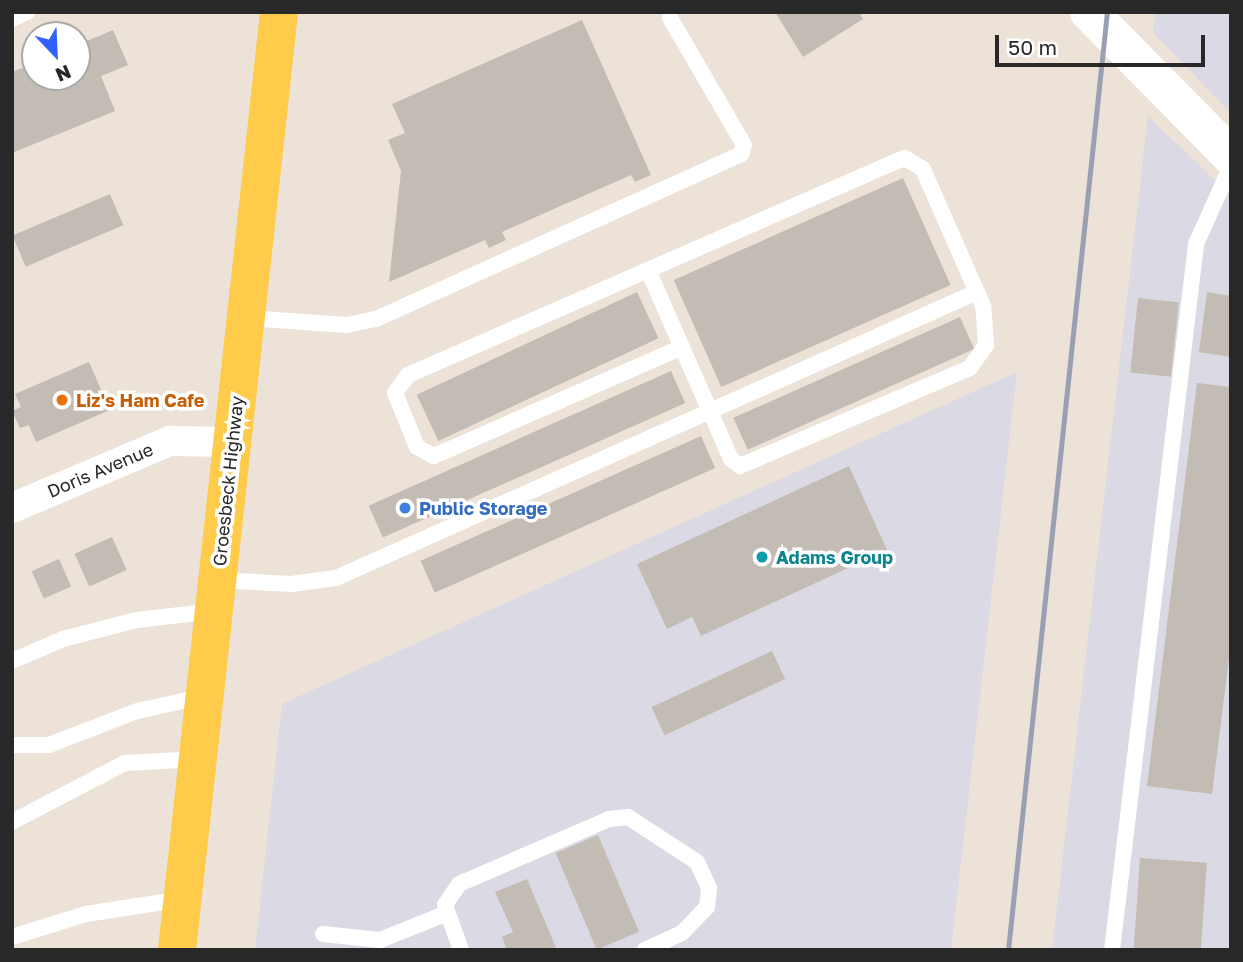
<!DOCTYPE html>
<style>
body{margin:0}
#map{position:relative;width:1243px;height:962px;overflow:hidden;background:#ece2d7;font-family:"Golos Text",sans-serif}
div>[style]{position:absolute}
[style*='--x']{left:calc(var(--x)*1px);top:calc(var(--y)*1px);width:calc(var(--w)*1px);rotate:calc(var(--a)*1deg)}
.industrial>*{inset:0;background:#dbd9e3}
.building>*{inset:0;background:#c3bcb4;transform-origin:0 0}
.service>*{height:16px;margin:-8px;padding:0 8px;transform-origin:8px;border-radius:8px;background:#fff}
.minor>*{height:30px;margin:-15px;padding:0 15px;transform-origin:15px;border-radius:15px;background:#fff}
.secondary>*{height:38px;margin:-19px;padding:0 19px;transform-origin:19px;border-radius:19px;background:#fff}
.primary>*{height:38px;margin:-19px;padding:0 19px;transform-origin:19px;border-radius:19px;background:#fecb4a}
.rail>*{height:5px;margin:-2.5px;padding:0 2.5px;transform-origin:2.5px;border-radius:2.5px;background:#9a9fb4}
.dots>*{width:19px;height:19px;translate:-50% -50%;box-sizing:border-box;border:4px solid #fff;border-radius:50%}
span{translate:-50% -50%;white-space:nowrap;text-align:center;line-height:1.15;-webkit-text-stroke:7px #fff;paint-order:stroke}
.food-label{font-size:18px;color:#c56008;font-weight:700}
.left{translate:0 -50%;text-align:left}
.street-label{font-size:18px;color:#282828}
.shop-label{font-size:18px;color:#366cbe;font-weight:700}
.culture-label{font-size:18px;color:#0d838f;font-weight:700}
.frame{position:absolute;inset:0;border:14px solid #282828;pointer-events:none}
.north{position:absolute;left:21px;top:21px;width:70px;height:70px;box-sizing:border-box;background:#fff;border:2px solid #a9a9a9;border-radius:50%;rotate:157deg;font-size:19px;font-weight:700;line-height:28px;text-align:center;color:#282828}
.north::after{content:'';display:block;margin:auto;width:24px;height:32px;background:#3162ff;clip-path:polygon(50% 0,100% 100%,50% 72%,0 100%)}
.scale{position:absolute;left:995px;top:35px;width:210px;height:32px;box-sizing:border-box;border:4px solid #282828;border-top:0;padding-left:9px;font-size:21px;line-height:24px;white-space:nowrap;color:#282828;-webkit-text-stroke:5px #fff;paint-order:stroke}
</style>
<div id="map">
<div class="industrial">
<i style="clip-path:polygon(1155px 12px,1231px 12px,1231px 113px,1153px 33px)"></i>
<i style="clip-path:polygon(1148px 116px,1231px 196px,1231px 950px,1052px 950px)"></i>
<i style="clip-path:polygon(1017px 372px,951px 950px,255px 950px,282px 704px)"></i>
</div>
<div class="building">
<i style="clip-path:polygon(775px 12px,859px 12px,863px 19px,803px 57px)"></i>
<i style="clip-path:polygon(582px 20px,651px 175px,635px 182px,631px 175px,502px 232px,506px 240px,489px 248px,485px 240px,389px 282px,401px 171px,388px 140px,405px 133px,392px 104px)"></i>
<i style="clip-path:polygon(113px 30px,128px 65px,101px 76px,115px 111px,12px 153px,12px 72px,35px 63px,35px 77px,77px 77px,77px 45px)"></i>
<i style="left:903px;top:178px;width:117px;height:251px;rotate:66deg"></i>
<i style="left:110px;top:194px;width:34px;height:106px;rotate:67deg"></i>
<i style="left:637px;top:292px;width:51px;height:243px;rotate:65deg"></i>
<i style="clip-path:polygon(1207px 292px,1231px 296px,1231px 357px,1199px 352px)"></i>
<i style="left:1138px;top:298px;width:41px;height:75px;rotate:6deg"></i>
<i style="left:960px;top:317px;width:35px;height:248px;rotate:66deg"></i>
<i style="clip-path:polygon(89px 362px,110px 410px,36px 442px,29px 425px,20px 428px,12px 411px,21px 407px,15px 394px)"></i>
<i style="left:671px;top:371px;width:35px;height:331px;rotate:66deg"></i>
<i style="clip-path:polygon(1197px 383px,1231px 387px,1231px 642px,1212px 794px,1147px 786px)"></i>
<i style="left:701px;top:436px;width:35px;height:307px;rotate:66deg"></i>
<i style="clip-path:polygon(849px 466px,887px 550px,701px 636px,692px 617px,667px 629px,637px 564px)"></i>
<i style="left:112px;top:537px;width:36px;height:41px;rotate:66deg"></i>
<i style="left:59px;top:559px;width:30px;height:30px;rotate:66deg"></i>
<i style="left:772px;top:651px;width:31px;height:133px;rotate:65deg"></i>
<i style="left:598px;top:835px;width:105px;height:46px;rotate:67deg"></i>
<i style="left:1140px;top:858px;width:67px;height:92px;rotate:4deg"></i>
<i style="clip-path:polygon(527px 879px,557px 950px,507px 950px,502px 937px,513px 932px,495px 892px)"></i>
</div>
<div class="service">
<i style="--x:12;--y:19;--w:17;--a:-25"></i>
<i style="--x:648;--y:270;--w:206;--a:66.3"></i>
<i style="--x:731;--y:459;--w:11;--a:38"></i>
<i style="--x:740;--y:466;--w:250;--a:-23.1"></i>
<i style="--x:970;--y:368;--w:28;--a:-55"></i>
<i style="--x:986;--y:345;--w:39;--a:-94"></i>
<i style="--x:983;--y:306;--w:150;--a:-113.7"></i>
<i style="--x:923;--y:169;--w:21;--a:-149"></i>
<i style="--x:905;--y:158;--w:9;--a:159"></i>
<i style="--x:897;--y:161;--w:534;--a:156.36"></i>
<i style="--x:408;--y:375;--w:22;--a:126"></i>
<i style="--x:395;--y:393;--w:58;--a:67.8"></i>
<i style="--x:417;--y:447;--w:19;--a:28"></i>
<i style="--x:434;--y:456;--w:271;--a:-23.7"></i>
<i style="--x:246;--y:318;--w:101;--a:4"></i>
<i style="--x:347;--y:325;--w:30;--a:-12"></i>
<i style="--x:376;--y:319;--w:401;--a:-24.3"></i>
<i style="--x:741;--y:154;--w:9;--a:-72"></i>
<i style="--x:744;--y:145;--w:147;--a:-120.2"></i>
<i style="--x:217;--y:580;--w:74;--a:3.1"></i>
<i style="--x:291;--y:584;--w:45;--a:-7.6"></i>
<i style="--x:336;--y:578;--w:702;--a:-24.05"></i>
<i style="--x:12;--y:661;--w:56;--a:-23.3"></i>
<i style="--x:63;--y:639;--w:76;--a:-14.4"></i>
<i style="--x:137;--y:620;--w:78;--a:-6.7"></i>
<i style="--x:12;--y:745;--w:37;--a:0"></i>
<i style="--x:49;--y:745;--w:94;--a:-21.1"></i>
<i style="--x:137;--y:711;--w:70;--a:-12.4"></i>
<i style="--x:12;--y:822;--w:127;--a:-27.6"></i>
<i style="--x:125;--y:763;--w:73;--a:-3.1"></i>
<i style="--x:323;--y:934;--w:57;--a:6"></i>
<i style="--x:380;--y:940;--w:70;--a:-21.8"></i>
<i style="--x:12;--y:937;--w:77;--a:-17.3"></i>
<i style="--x:86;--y:914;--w:98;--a:-8.8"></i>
<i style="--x:461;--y:950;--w:48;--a:-109.6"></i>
<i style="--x:445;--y:905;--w:25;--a:-56"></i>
<i style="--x:459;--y:884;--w:163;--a:-23.4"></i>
<i style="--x:609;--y:819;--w:19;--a:-6"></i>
<i style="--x:628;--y:817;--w:82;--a:33.1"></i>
<i style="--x:697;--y:862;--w:29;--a:65"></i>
<i style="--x:709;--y:888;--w:19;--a:96"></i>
<i style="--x:707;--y:907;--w:36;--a:134"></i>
<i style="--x:682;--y:933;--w:41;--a:155.3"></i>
<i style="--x:1112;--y:950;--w:711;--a:-83.21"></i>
<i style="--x:1196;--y:244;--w:85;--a:-65.8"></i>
</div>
<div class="minor">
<i style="--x:12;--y:508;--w:172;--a:-23"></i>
<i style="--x:170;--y:441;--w:62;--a:0.9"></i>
</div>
<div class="secondary">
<i style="--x:1089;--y:12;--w:202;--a:45.4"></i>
</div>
<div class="primary">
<i style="--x:177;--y:950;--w:944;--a:-83.79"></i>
</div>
<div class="rail">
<i style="--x:1008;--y:950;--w:943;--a:-83.98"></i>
</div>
<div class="dots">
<i style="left:62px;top:400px;background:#e8710a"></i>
<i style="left:405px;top:508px;background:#3f7fe0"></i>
<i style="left:762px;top:557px;background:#0f9aa8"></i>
</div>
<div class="food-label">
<span class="left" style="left:76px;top:400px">Liz's Ham Cafe</span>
</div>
<div class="street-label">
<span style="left:100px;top:470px;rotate:-23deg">Doris Avenue</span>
<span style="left:228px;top:481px;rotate:-84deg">Groesbeck Highway</span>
</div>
<div class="shop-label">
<span class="left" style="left:419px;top:508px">Public Storage</span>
</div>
<div class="culture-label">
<span class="left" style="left:776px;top:557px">Adams Group</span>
</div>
<div class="frame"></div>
<div class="north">N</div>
<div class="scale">50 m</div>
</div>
